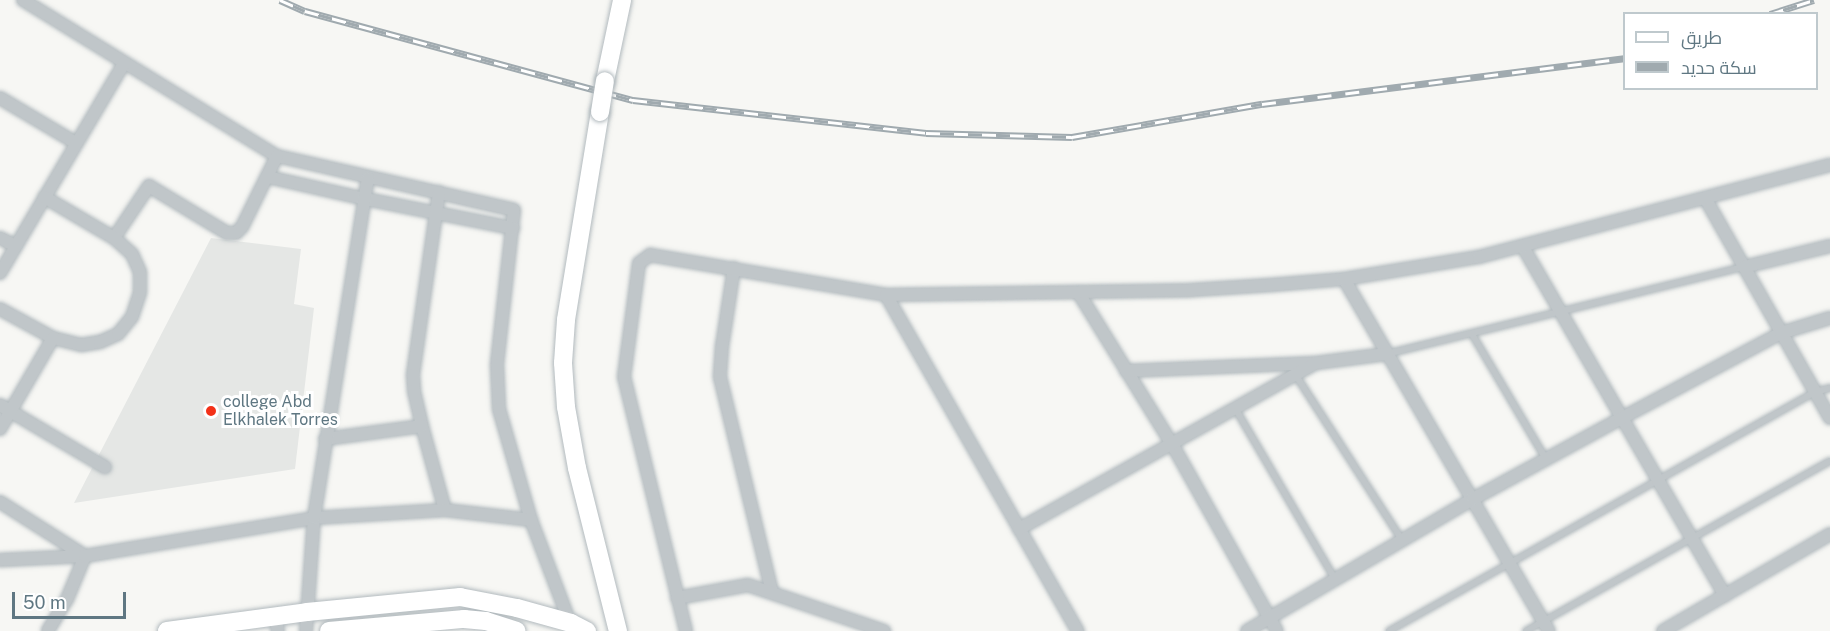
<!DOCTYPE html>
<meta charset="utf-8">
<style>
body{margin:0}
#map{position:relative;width:1830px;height:631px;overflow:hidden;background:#f7f7f4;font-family:"Public Sans",Cairo,sans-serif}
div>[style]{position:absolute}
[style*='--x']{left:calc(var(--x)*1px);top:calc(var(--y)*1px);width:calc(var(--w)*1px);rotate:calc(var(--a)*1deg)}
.built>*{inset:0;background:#e5e7e5}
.roads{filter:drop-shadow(0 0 2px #b2babe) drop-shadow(0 0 2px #b2babe)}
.lane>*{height:6px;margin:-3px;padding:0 3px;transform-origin:3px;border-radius:3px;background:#c0c6c9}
.street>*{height:12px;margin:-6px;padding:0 6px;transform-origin:6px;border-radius:6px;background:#c0c6c9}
.secondary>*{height:18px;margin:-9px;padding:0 9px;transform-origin:9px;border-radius:9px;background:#fff}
.rail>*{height:7px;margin-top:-3.5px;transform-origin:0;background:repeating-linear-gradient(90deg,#fff 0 14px,#a0aaaf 0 28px);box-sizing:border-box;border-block:2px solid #a0aaaf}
.bridges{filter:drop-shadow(0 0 2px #b2babe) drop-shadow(0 0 2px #b2babe)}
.secondary-bridge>*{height:18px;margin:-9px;padding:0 9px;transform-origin:9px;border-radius:9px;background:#fff}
.dots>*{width:16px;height:16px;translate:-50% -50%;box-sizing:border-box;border:3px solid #fff;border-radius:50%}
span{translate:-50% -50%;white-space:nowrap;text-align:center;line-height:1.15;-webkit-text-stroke:6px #fff;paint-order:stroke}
.poi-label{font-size:16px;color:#5f7782}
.left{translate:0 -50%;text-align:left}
.legend{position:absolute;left:1623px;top:12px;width:195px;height:78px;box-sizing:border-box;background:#fff;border:2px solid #bfc9cd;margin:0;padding:8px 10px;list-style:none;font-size:18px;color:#5f7782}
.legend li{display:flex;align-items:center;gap:12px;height:30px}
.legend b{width:30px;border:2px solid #bfc9cd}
.scale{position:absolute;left:12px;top:592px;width:114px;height:27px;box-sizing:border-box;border:3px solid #5f7782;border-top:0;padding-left:8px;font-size:18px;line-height:21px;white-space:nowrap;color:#5f7782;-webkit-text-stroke:4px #fff;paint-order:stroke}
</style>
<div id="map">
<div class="built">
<i style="clip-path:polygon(211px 238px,301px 249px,294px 304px,314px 308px,295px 469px,74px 503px)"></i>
</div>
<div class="roads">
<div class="lane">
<i style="--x:1472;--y:334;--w:145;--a:59.4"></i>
<i style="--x:1386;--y:354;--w:368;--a:-13.7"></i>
<i style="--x:1295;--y:374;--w:197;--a:57.2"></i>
<i style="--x:1235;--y:408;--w:198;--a:59.7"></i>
<i style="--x:1389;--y:631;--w:488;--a:-29.3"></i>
<i style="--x:1815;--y:392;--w:16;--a:-15"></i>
<i style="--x:1526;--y:631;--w:348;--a:-29.2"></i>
</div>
<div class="street">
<i style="--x:23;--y:0;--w:298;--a:31.6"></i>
<i style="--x:277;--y:156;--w:243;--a:12.8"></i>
<i style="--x:514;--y:210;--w:156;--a:96.3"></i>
<i style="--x:497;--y:365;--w:44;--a:87.4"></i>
<i style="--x:499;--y:409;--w:116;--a:73.9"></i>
<i style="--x:531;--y:520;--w:116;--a:69.2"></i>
<i style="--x:0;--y:98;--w:88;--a:30.6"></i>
<i style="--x:268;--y:177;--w:100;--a:12.7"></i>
<i style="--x:366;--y:199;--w:150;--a:11.2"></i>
<i style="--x:439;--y:192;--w:185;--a:98.1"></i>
<i style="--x:413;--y:375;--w:16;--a:86"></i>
<i style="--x:414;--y:391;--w:36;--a:77"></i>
<i style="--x:422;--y:426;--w:87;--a:74.7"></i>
<i style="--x:1705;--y:198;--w:253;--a:60.4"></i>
<i style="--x:0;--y:238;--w:18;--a:27"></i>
<i style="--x:114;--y:238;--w:63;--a:-56.1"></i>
<i style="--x:149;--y:186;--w:91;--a:31.1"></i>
<i style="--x:227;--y:233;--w:9;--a:0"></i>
<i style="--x:236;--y:233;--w:8;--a:-45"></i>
<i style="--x:242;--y:227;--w:79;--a:-63.8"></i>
<i style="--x:1523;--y:247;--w:403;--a:59.9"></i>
<i style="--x:1744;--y:267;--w:89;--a:-13.7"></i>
<i style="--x:734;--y:268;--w:79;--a:98.7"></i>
<i style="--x:722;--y:346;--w:31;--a:94"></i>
<i style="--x:720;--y:377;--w:221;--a:76.4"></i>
<i style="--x:0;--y:273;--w:244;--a:-59.4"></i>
<i style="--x:1344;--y:279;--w:407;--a:59.8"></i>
<i style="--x:1078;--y:292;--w:179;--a:58.3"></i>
<i style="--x:1172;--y:444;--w:214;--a:60.7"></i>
<i style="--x:886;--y:295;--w:387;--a:60.3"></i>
<i style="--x:0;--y:309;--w:60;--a:28.7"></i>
<i style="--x:53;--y:338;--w:29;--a:14"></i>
<i style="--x:81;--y:345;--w:19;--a:-9"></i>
<i style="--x:100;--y:342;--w:20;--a:-24"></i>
<i style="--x:118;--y:334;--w:22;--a:-51"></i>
<i style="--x:132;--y:317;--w:26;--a:-72"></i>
<i style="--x:140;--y:292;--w:20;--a:-90"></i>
<i style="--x:140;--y:272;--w:20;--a:-114"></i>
<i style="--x:132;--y:254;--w:24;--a:-138"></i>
<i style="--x:114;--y:238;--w:81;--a:-149.6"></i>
<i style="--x:1126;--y:371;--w:190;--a:-2.4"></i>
<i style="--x:1316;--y:363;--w:71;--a:-7.3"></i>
<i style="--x:0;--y:405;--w:122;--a:30.6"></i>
<i style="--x:0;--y:429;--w:105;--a:-59.8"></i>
<i style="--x:325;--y:439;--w:98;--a:-7.6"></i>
<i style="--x:0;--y:502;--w:101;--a:32.4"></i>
<i style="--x:85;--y:556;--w:47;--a:112.7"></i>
<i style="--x:67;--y:599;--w:37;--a:121"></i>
<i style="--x:1019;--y:529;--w:340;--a:-29.2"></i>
<i style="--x:0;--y:560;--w:85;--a:-2.7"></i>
<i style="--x:85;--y:556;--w:232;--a:-9.4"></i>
<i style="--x:314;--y:518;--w:131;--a:-3.5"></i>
<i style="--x:445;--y:510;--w:87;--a:6.6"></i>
<i style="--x:677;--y:598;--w:72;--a:-10.4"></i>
<i style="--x:748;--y:585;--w:144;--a:18.7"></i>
<i style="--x:275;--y:617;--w:14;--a:78"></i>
<i style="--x:306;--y:631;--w:113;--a:-86"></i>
<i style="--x:314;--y:518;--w:344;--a:-81"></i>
<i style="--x:686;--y:631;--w:261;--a:-103.7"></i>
<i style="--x:624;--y:377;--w:115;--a:-82.5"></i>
<i style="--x:639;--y:263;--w:14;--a:-36"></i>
<i style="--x:650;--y:255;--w:239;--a:9.6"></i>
<i style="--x:886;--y:295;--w:306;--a:-0.9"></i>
<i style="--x:1192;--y:290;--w:79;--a:-3.6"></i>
<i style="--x:1271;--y:285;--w:73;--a:-4.7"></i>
<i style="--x:1344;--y:279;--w:137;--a:-9.3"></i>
<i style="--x:1479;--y:257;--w:363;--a:-14.7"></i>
<i style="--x:1247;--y:631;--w:262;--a:-30.3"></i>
<i style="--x:1473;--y:499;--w:167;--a:-28.6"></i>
<i style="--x:1620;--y:419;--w:183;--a:-28.1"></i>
<i style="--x:1781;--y:333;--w:51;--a:-17"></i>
<i style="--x:1663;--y:631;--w:193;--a:-30.1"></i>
</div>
<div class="secondary">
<i style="--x:605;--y:81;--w:83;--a:-78.1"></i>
<i style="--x:600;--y:112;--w:211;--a:99.3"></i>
<i style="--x:566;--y:320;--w:43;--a:94"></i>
<i style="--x:563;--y:363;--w:44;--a:86.1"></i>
<i style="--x:566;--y:407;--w:62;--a:79.8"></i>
<i style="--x:577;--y:468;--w:168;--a:75.9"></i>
<i style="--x:167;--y:631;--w:141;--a:-7.7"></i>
<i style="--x:307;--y:612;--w:154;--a:-5.6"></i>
<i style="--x:460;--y:597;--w:58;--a:10.9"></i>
<i style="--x:517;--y:608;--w:56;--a:15.5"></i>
<i style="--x:571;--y:623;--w:18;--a:27"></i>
<i style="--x:329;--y:631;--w:136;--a:-5.1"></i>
<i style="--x:464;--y:619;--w:22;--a:5"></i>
<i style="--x:486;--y:621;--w:32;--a:18"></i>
</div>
</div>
<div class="rail">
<i style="--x:280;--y:0;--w:27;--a:24"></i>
<i style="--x:305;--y:11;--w:340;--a:15.2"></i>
<i style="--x:633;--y:100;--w:295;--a:6.4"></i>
<i style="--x:926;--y:133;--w:146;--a:1.6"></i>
<i style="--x:1072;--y:137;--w:193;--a:-9.9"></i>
<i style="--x:1262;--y:104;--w:365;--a:-7.2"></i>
<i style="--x:1770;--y:14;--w:46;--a:-17.7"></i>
</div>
<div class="bridges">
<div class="secondary-bridge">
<i style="--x:600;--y:112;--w:31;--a:-81"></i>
</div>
</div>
<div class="dots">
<i style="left:211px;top:411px;background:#f33118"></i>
</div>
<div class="poi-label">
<span class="left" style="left:223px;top:411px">college Abd<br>Elkhalek Torres</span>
</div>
<ul class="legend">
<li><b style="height:8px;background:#fff"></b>طريق</li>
<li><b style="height:8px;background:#a0aaaf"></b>سكة حديد</li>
</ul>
<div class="scale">50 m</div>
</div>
